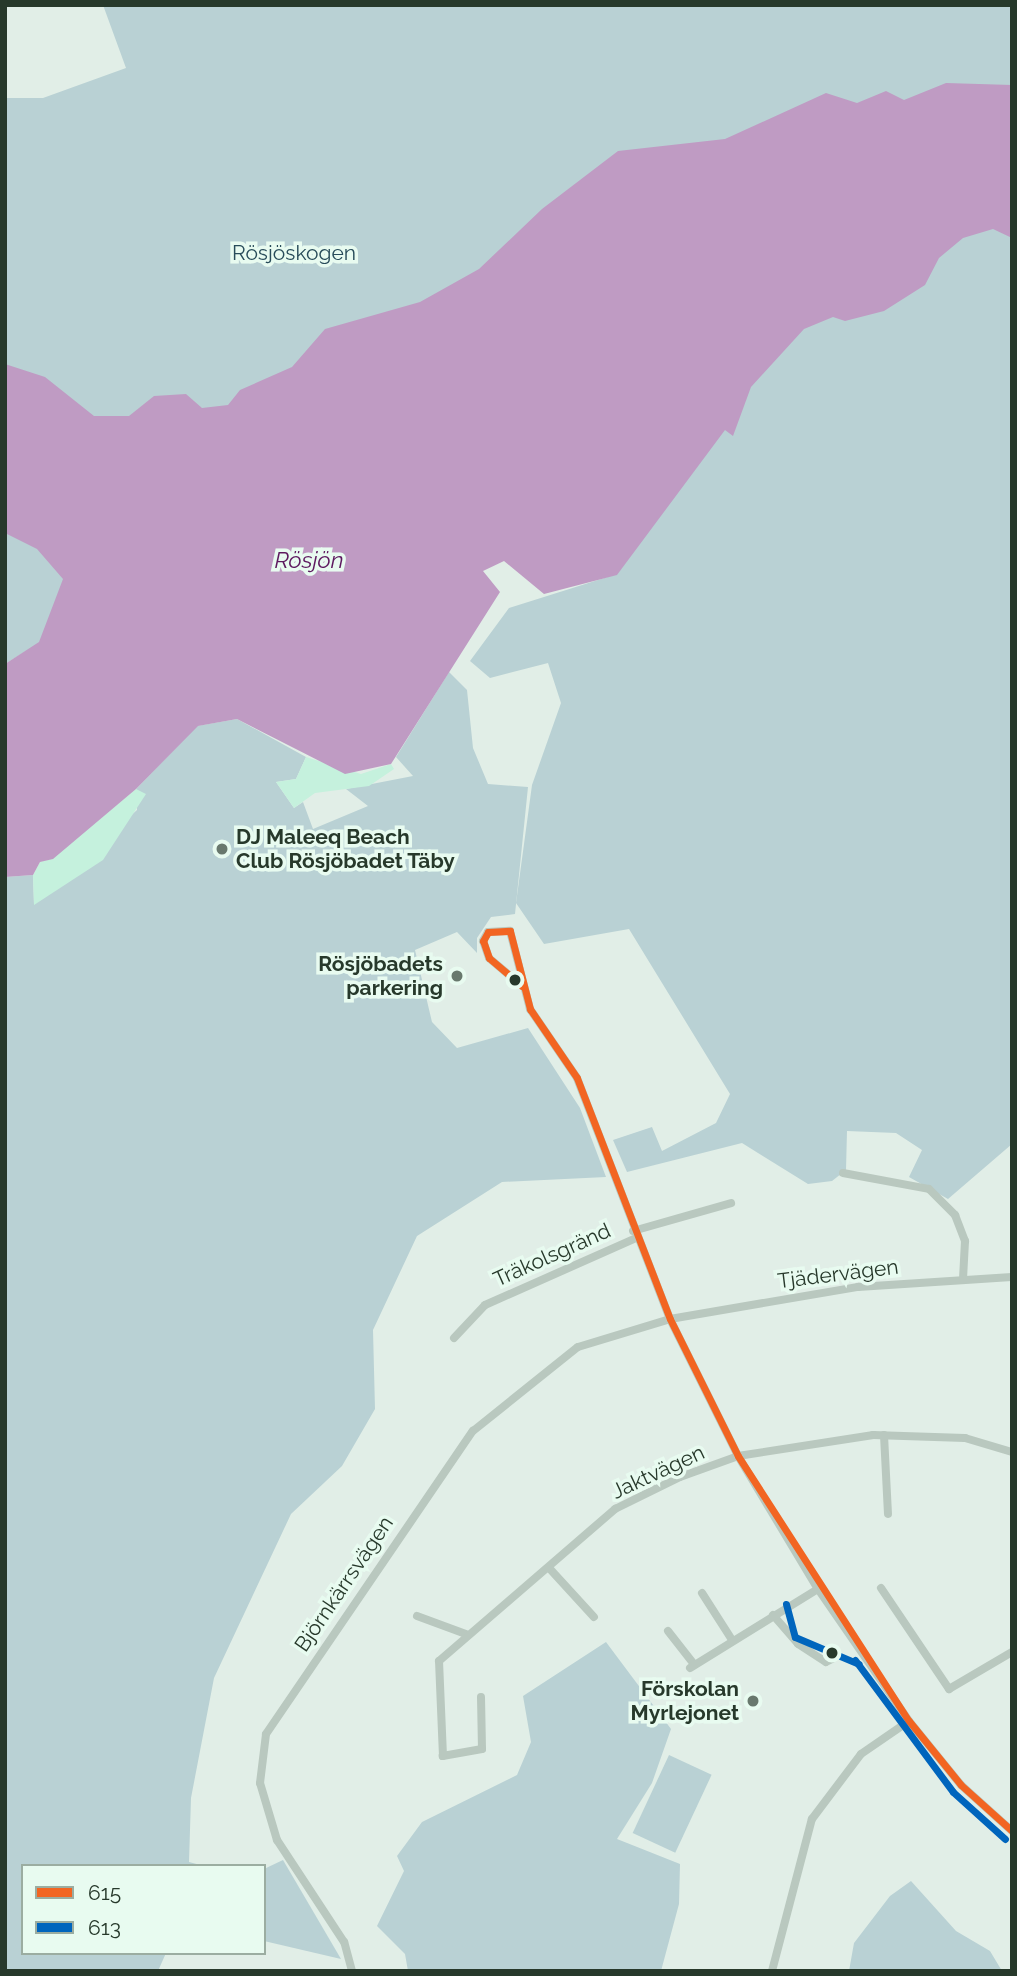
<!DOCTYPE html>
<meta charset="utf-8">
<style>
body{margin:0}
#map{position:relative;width:1017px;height:1976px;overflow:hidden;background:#e1eee7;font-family:Raleway,sans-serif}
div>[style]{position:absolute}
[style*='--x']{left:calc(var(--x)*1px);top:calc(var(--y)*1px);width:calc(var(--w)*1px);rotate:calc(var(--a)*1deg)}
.green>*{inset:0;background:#b9d1d4;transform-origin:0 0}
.sand>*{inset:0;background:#c5f1dd}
.water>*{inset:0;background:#bf9bc3}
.street>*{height:8px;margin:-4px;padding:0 4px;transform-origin:4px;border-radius:4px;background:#b9c8bf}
.bus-1>*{height:7px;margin:-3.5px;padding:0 3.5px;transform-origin:3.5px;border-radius:3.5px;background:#f26522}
.bus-2>*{height:7px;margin:-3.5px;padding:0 3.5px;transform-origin:3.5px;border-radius:3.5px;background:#0065bd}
.dots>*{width:19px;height:19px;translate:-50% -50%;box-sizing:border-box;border:4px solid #e8fbf0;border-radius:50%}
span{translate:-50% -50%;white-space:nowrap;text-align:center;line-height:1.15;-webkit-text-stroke:7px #e8fbf0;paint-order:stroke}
.park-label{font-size:21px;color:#284c5a}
.poi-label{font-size:21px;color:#27392b;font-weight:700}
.left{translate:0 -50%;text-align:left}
.right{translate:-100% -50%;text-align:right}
.street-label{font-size:21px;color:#27392b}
.water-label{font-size:23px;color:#5d185f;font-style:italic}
.frame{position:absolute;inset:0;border:7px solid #27392b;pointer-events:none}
.legend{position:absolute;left:21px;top:1864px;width:245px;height:91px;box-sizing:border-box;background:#e8fbf0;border:2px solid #9bada1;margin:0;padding:9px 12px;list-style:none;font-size:21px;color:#27392b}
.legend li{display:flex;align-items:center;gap:14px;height:35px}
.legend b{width:35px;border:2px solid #9bada1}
</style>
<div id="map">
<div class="green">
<i style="clip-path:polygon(103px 5px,1012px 5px,1012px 1144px,948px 1199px,909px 1177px,922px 1150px,896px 1133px,847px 1131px,846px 1170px,832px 1181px,808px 1184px,742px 1143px,627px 1172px,613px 1140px,652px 1127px,662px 1151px,716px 1123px,730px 1094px,629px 929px,544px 944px,516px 903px,532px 785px,561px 703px,548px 663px,490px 678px,470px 661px,509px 608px,617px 574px,732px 417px,26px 651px,5px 664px,5px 98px,43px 98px,126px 68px)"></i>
<i style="clip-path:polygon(449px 672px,467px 690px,473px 748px,488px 784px,528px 787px,515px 914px,491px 917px,477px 938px,477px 953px,457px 932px,415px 950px,432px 1022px,457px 1048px,528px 1028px,580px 1108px,606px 1177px,502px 1182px,417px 1236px,373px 1330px,375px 1409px,342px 1466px,291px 1514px,214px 1678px,191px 1798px,189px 1862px,204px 1866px,23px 1866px,23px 1953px,166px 1953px,158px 1971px,5px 1971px,5px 877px,33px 875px,34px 904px,137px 810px,136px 789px,197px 726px,237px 719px,306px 757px,296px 779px,276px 782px,294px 808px,303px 802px,313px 829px,368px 806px,346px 789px,413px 776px,396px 757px)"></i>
<i style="clip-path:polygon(606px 1642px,671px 1729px,652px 1783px,617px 1839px,680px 1864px,679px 1904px,661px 1971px,408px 1971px,405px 1954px,377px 1926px,404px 1871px,397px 1856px,422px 1822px,517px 1775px,531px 1742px,523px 1696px)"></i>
<i style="left:669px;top:1755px;width:47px;height:86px;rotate:25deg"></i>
<i style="clip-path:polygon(283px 1860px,341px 1959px,264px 1941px,264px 1869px)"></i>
<i style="clip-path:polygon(911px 1881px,956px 1931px,990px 1951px,1002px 1971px,849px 1971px,854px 1943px,890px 1896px)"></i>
</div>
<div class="sand">
<i style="clip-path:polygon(306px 757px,361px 774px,391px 764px,394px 769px,369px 786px,315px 793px,294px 808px,276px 782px,296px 779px)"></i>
<i style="clip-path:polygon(136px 789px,146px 794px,103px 860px,34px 905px,33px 875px,40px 862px,53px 858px)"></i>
</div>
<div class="water">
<i style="clip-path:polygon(946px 83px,1012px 85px,1012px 238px,993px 229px,963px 238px,939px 258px,925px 285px,884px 311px,845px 321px,833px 317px,804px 329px,751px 387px,733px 436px,725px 430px,617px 575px,544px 594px,504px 561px,483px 571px,500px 592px,391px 764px,345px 774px,237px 719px,198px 726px,136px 789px,53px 859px,40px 862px,33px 875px,5px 877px,5px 664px,39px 642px,63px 579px,37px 549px,5px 533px,5px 364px,45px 377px,94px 416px,129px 416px,154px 396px,186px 394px,202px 408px,228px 405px,240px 390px,292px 367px,325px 329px,420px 302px,479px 269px,542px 209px,618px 151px,725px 139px,826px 93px,857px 103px,886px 91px,904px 100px)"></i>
</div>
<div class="street">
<i style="--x:522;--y:986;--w:43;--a:-139.7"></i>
<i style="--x:489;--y:958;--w:18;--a:-109"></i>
<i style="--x:483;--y:941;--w:10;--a:-61"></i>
<i style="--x:488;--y:932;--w:22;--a:-3"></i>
<i style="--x:510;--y:931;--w:81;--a:75.6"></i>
<i style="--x:530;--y:1009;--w:83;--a:55.7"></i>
<i style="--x:577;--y:1078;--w:258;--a:68.9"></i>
<i style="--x:670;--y:1319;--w:153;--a:63.6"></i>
<i style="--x:738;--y:1456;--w:155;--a:59"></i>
<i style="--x:818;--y:1589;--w:160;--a:55.4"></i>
<i style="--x:909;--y:1721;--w:82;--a:50.9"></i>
<i style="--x:961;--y:1785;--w:69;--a:42"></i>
<i style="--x:843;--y:1173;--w:87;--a:10.5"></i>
<i style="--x:929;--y:1189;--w:37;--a:45"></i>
<i style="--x:955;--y:1215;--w:28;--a:69"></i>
<i style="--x:965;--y:1241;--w:35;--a:93"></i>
<i style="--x:633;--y:1231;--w:102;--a:-15.9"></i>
<i style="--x:454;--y:1338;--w:45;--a:-46.8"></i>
<i style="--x:485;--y:1305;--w:165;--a:-23.9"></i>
<i style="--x:884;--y:1435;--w:79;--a:87.1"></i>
<i style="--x:550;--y:1569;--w:65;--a:47.5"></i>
<i style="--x:881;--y:1588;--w:122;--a:56"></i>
<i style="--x:949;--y:1689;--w:73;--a:-30.4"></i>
<i style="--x:702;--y:1593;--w:56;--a:57.4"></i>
<i style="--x:773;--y:1615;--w:38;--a:49"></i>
<i style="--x:798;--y:1644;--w:33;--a:33"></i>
<i style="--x:826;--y:1662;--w:9;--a:-27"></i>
<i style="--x:417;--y:1616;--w:52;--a:20.2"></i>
<i style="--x:668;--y:1631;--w:41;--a:52"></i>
<i style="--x:690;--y:1668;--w:150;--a:-31.7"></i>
<i style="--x:481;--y:1697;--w:52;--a:88.9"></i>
<i style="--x:482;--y:1749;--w:40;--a:170"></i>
<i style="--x:443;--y:1756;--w:95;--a:-92.4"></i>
<i style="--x:439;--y:1661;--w:233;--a:-40.8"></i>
<i style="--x:615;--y:1509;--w:72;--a:-26.2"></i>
<i style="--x:680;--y:1477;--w:62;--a:-19.9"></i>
<i style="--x:738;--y:1456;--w:137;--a:-8.8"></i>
<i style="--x:873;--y:1435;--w:92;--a:1.9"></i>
<i style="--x:965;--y:1438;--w:49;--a:16.6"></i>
<i style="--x:352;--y:1971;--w:30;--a:-105"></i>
<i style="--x:344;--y:1942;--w:122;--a:-123.3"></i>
<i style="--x:277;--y:1840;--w:59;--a:-106.6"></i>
<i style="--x:260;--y:1783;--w:49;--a:-83"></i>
<i style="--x:266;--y:1734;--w:367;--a:-55.7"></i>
<i style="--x:473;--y:1431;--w:134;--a:-38.7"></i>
<i style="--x:578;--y:1347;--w:96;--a:-16.9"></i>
<i style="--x:670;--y:1319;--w:191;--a:-9.7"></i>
<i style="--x:858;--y:1287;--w:154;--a:-3.7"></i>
<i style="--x:772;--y:1971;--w:157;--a:-75.3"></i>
<i style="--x:812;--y:1819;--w:81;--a:-53"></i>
<i style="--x:861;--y:1754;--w:58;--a:-34.5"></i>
</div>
<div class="bus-1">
<i style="--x:522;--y:986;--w:43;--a:-139.7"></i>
<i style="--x:489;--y:958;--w:18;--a:-109"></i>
<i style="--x:483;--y:941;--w:10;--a:-61"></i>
<i style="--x:488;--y:932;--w:22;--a:-3"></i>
<i style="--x:510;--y:931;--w:81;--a:75.6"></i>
<i style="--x:530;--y:1009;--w:83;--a:55.7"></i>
<i style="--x:577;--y:1078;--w:258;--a:68.9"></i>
<i style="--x:670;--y:1319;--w:153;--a:63.6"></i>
<i style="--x:738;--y:1456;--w:315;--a:57.2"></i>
<i style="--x:909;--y:1721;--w:82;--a:50.9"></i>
<i style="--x:961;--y:1785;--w:69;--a:42"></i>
</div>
<div class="bus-2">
<i style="--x:786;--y:1604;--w:34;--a:75"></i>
<i style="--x:795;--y:1637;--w:69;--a:22.9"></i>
<i style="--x:855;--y:1660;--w:164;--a:53.4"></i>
<i style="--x:953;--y:1792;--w:70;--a:42.1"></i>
</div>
<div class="dots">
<i style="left:222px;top:849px;background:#68786d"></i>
<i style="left:457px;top:976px;background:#68786d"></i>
<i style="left:515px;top:980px;background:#27392b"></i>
<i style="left:832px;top:1653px;background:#27392b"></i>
<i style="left:753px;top:1701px;background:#68786d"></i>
</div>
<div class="park-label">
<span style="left:294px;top:253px">Rösjöskogen</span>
</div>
<div class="poi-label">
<span class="left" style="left:236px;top:849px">DJ Maleeq Beach<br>Club Rösjöbadet Täby</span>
<span class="right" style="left:443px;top:976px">Rösjöbadets<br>parkering</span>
<span class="right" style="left:739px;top:1701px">Förskolan<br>Myrlejonet</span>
</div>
<div class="street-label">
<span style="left:552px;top:1255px;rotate:-24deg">Träkolsgränd</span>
<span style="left:838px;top:1274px;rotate:-7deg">Tjädervägen</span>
<span style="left:658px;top:1472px;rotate:-25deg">Jaktvägen</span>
<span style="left:344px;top:1584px;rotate:-56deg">Björnkärrsvägen</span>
</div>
<div class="water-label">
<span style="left:309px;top:560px">Rösjön</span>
</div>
<div class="frame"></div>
<ul class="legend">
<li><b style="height:9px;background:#f26522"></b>615</li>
<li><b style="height:9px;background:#0065bd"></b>613</li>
</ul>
</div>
